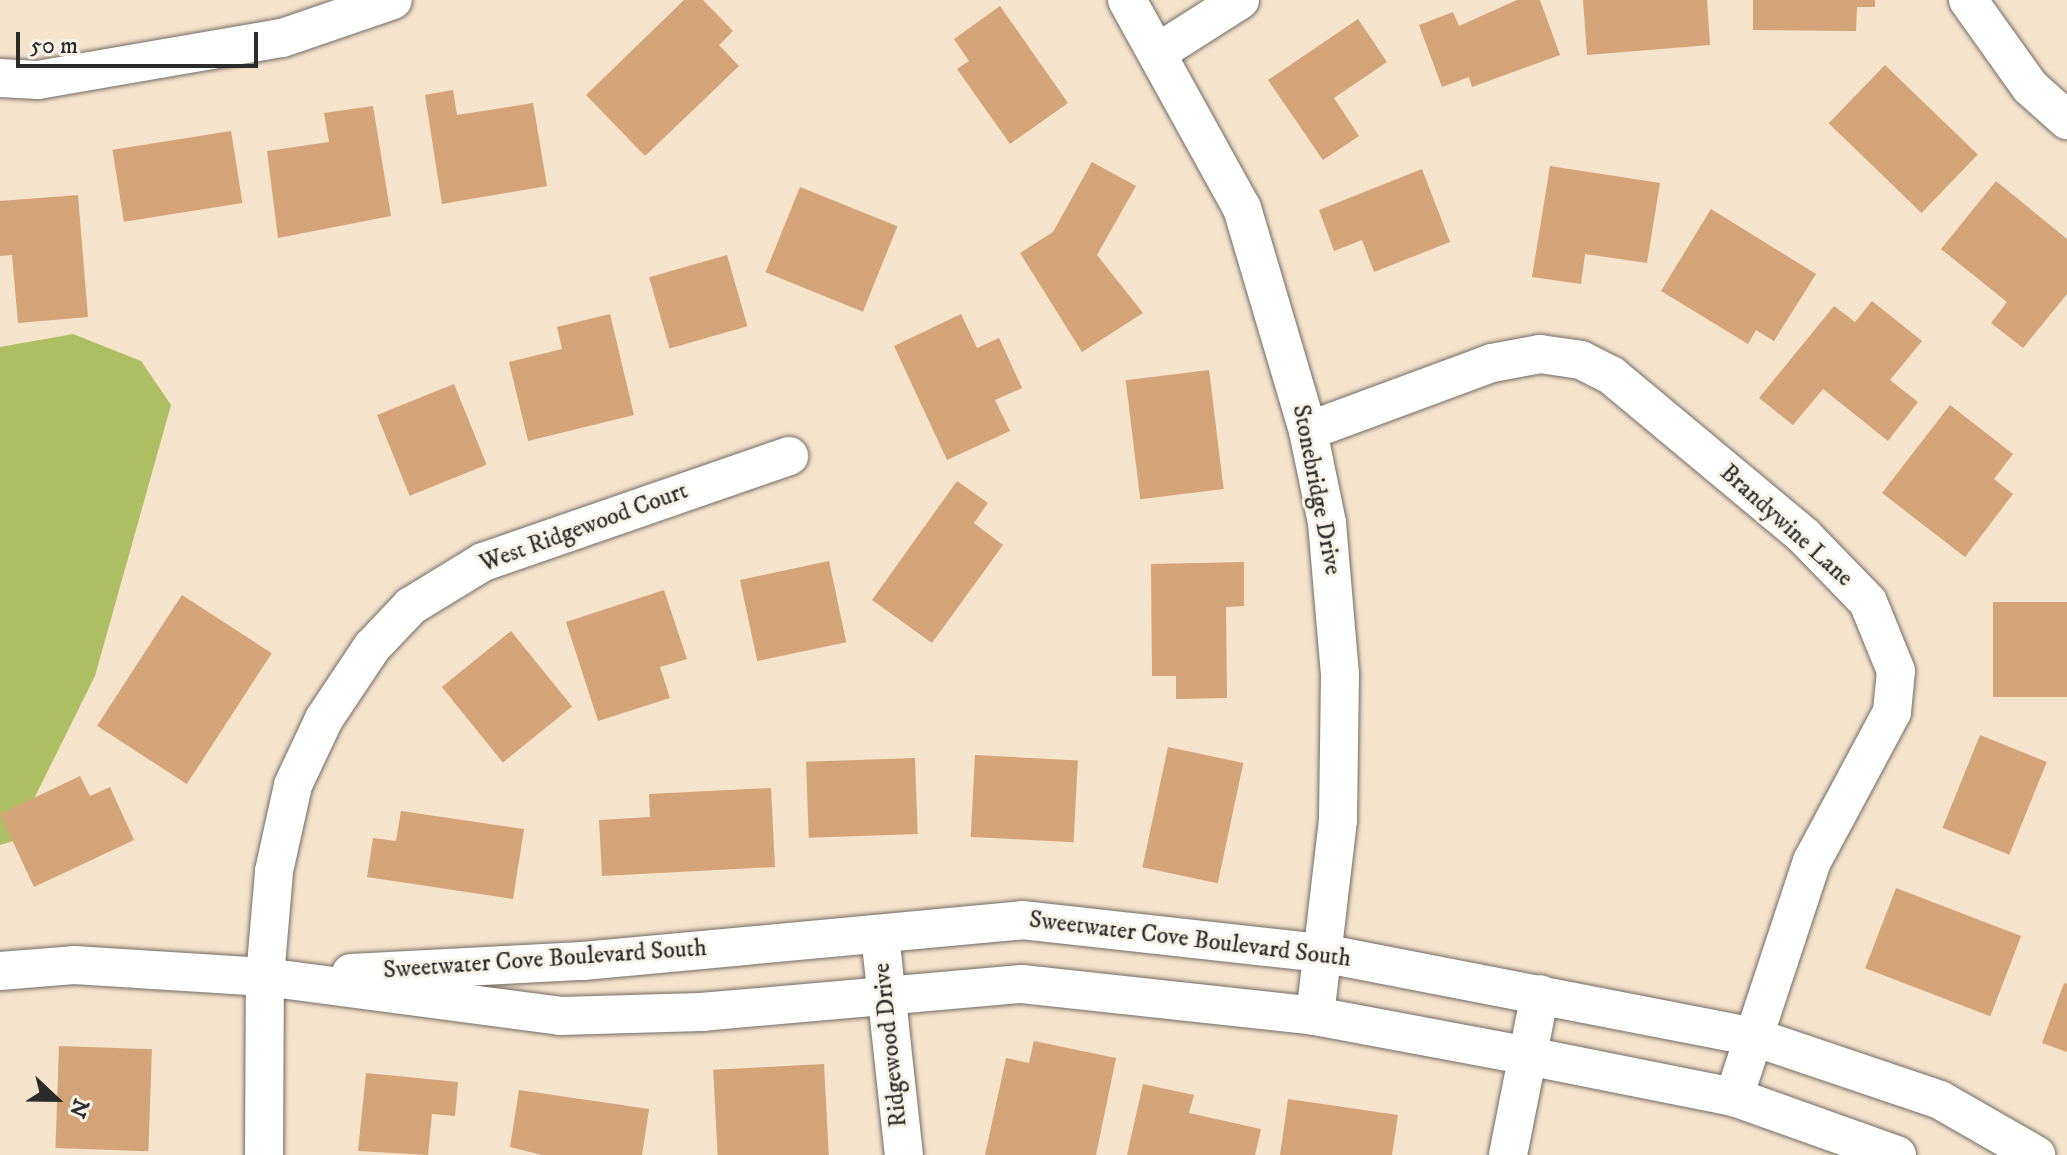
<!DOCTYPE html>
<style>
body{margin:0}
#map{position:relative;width:2067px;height:1155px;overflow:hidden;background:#f5e3cc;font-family:"IM FELL DW Pica",serif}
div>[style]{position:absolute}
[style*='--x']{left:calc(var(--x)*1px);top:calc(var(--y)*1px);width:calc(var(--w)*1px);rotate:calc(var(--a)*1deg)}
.green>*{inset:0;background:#aebf63}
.building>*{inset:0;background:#d4a378;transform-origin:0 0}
.roads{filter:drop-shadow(0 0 2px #726b63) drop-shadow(0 0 2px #726b63)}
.street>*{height:38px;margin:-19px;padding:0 19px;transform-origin:19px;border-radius:19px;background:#fff}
span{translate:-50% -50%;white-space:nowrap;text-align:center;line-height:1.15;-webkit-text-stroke:6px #f7f3e8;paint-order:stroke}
.street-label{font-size:24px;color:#2b2b2b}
.north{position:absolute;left:16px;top:1059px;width:80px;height:80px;-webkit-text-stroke:6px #f7f3e8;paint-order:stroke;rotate:112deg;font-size:22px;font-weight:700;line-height:32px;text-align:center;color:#2b2b2b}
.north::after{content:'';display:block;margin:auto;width:28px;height:36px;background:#2b2b2b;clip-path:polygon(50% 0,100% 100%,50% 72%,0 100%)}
.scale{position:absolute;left:16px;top:32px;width:242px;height:36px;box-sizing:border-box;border:4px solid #2b2b2b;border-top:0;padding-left:10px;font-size:24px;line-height:28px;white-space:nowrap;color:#2b2b2b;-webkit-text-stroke:6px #f7f3e8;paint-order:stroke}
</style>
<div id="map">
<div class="green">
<i style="clip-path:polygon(73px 334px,141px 361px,171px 405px,95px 676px,13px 841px,0 845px,0 347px)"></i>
</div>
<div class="building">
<i style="clip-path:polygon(684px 0,703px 0,733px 31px,719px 45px,739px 66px,645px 156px,586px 95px)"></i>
<i style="clip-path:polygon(1517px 0,1540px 0,1560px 55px,1472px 87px,1469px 77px,1442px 87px,1419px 25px,1453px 12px,1459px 26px)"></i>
<i style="clip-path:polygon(1583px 0,1707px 0,1710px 45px,1587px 55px)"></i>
<i style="clip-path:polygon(1753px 0,1875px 0,1875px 7px,1857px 7px,1856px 31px,1753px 30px)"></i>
<i style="clip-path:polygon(1000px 6px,1068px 103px,1010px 144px,957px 69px,969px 61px,954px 39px)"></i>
<i style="clip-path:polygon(1358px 19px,1387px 62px,1334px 98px,1359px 136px,1323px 160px,1268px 80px)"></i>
<i style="left:1885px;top:65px;width:129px;height:81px;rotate:44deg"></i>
<i style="clip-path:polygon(453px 90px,457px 115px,533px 103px,547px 186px,442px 204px,425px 95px)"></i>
<i style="clip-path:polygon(373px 106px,391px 216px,278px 238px,267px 151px,329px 142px,324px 113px)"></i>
<i style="left:231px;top:131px;width:73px;height:120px;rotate:81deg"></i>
<i style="clip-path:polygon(1092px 162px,1136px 186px,1097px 255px,1143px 313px,1082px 352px,1020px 253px,1053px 232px)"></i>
<i style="clip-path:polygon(1550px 166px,1660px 183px,1647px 263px,1585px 254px,1581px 284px,1532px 277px)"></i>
<i style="clip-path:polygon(1422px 169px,1450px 242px,1374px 272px,1362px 240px,1334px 251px,1319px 210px)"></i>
<i style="clip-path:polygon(1996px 181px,2067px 239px,2067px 294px,2023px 348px,1991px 323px,2007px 302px,1941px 249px)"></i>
<i style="left:800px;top:187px;width:105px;height:92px;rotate:22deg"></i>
<i style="clip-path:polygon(78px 195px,88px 317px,18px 323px,12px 255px,0 256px,0 201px)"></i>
<i style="clip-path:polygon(1711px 209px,1816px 274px,1774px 341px,1756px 330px,1748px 344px,1661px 291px)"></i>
<i style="left:727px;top:255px;width:74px;height:81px;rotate:74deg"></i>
<i style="clip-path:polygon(1872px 301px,1922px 341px,1890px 380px,1918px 402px,1888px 441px,1823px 389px,1793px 425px,1759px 398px,1834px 306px,1855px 322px)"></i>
<i style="clip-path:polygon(610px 314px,634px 415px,528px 441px,509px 362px,562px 349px,557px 327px)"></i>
<i style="clip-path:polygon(961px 314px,977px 348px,999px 338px,1022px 388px,995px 400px,1010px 431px,947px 460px,894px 346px)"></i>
<i style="left:1209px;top:370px;width:120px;height:84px;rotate:83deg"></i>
<i style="left:454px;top:384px;width:87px;height:83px;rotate:68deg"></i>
<i style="clip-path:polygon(1950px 405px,2013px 454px,1994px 479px,2013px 494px,1965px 557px,1882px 493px)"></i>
<i style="clip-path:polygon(957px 481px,988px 503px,974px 523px,1003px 545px,932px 643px,872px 600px)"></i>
<i style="left:829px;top:561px;width:83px;height:91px;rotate:78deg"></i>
<i style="clip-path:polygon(1244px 562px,1244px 606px,1226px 607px,1227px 698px,1176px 699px,1176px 676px,1152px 676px,1151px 564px)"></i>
<i style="clip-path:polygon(664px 590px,687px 659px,660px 667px,670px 698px,598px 721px,566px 622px)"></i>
<i style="left:182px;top:595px;width:107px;height:156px;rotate:33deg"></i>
<i style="left:2067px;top:602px;width:95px;height:74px;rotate:90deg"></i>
<i style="left:511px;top:631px;width:97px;height:89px;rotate:51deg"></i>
<i style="left:1980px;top:735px;width:72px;height:100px;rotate:22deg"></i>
<i style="left:1168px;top:747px;width:77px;height:123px;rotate:12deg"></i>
<i style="left:975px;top:755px;width:103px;height:82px;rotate:3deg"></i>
<i style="left:915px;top:758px;width:76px;height:109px;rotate:88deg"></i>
<i style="clip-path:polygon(80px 776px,90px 796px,110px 787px,134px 840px,34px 887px,0 814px)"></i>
<i style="clip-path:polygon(771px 788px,775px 867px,602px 876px,599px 820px,650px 817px,649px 794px)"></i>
<i style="clip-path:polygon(401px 811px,524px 829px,513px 899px,367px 877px,373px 838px,396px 841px)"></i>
<i style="left:1896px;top:888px;width:134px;height:86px;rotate:21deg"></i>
<i style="clip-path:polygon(2064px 983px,2067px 984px,2067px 1052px,2042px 1043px)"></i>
<i style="clip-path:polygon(1034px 1041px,1116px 1058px,1096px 1155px,985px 1155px,1006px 1058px,1029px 1063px)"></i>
<i style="left:59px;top:1046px;width:93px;height:102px;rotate:2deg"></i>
<i style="left:824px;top:1064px;width:91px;height:111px;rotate:87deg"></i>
<i style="clip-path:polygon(366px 1073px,458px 1082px,455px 1116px,432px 1114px,428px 1155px,358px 1151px)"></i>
<i style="clip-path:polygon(1143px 1084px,1194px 1095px,1189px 1113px,1261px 1129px,1255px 1155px,1127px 1155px)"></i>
<i style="clip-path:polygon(519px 1090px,649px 1109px,642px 1155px,542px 1155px,510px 1147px)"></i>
<i style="clip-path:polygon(1288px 1099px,1398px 1115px,1392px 1155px,1280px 1155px)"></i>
</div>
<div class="roads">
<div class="street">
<i style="--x:1127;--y:0;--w:238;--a:61.1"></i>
<i style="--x:1242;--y:208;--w:233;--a:73.5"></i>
<i style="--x:1308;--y:431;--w:94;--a:78.3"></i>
<i style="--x:1327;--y:523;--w:153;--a:85.1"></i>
<i style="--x:1340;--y:675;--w:145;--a:90.8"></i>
<i style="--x:1338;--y:820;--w:197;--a:96.7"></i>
<i style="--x:1968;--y:0;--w:107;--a:54.5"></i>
<i style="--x:2030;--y:87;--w:50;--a:41.7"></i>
<i style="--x:1160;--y:51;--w:95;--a:-32.5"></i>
<i style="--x:0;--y:78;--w:38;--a:3"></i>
<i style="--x:38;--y:80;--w:248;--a:-9.8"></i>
<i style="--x:282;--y:38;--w:117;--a:-18.9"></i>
<i style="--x:1308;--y:431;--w:196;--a:-20.3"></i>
<i style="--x:1492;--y:363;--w:49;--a:-10.6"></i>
<i style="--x:1540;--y:354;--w:41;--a:8.3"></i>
<i style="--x:1581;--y:360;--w:34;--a:27"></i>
<i style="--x:1611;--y:375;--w:251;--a:39.8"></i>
<i style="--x:1804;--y:536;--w:92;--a:45.9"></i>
<i style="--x:1868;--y:602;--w:74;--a:67.9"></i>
<i style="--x:1896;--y:671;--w:41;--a:95.6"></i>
<i style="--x:1892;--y:712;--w:169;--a:118.2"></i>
<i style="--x:1812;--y:861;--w:249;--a:108.3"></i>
<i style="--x:880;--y:935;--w:221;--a:83.8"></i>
<i style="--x:0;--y:971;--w:74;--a:-4.6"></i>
<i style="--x:74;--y:965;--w:191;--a:3.6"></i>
<i style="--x:265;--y:977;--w:298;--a:7.5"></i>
<i style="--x:560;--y:1016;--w:141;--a:-1.6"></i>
<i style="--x:701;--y:1012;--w:322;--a:-5"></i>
<i style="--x:1022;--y:984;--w:295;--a:6.2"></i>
<i style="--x:1315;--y:1016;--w:217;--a:10.6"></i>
<i style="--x:1528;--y:1056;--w:210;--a:11.3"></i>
<i style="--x:1734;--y:1097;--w:173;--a:19.6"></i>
<i style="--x:351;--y:973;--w:232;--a:-3"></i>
<i style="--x:583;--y:961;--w:441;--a:-5.3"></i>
<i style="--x:1022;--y:920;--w:302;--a:6.3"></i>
<i style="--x:1322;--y:953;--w:440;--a:11"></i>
<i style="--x:1754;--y:1037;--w:196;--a:18.7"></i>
<i style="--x:1940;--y:1100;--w:111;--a:29.8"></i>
<i style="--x:264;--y:1155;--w:178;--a:-89.7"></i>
<i style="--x:265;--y:977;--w:106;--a:-85.1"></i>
<i style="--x:274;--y:871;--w:88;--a:-77.5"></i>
<i style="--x:293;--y:785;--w:73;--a:-64.8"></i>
<i style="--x:324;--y:719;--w:87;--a:-56.3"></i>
<i style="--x:372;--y:647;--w:57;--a:-46.4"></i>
<i style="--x:411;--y:606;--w:84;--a:-31.4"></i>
<i style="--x:483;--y:562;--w:324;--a:-19.1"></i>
<i style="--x:1508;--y:1155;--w:164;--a:-78.8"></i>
</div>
</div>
<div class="street-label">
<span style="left:1316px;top:490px;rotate:79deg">Stonebridge Drive</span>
<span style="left:1786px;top:526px;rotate:42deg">Brandywine Lane</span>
<span style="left:584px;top:528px;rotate:-20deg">West Ridgewood Court</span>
<span style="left:1190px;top:940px;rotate:7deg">Sweetwater Cove Boulevard South</span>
<span style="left:545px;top:960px;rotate:-4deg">Sweetwater Cove Boulevard South</span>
<span style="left:891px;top:1045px;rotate:-96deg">Ridgewood Drive</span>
</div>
<div class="north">N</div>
<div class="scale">50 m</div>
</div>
